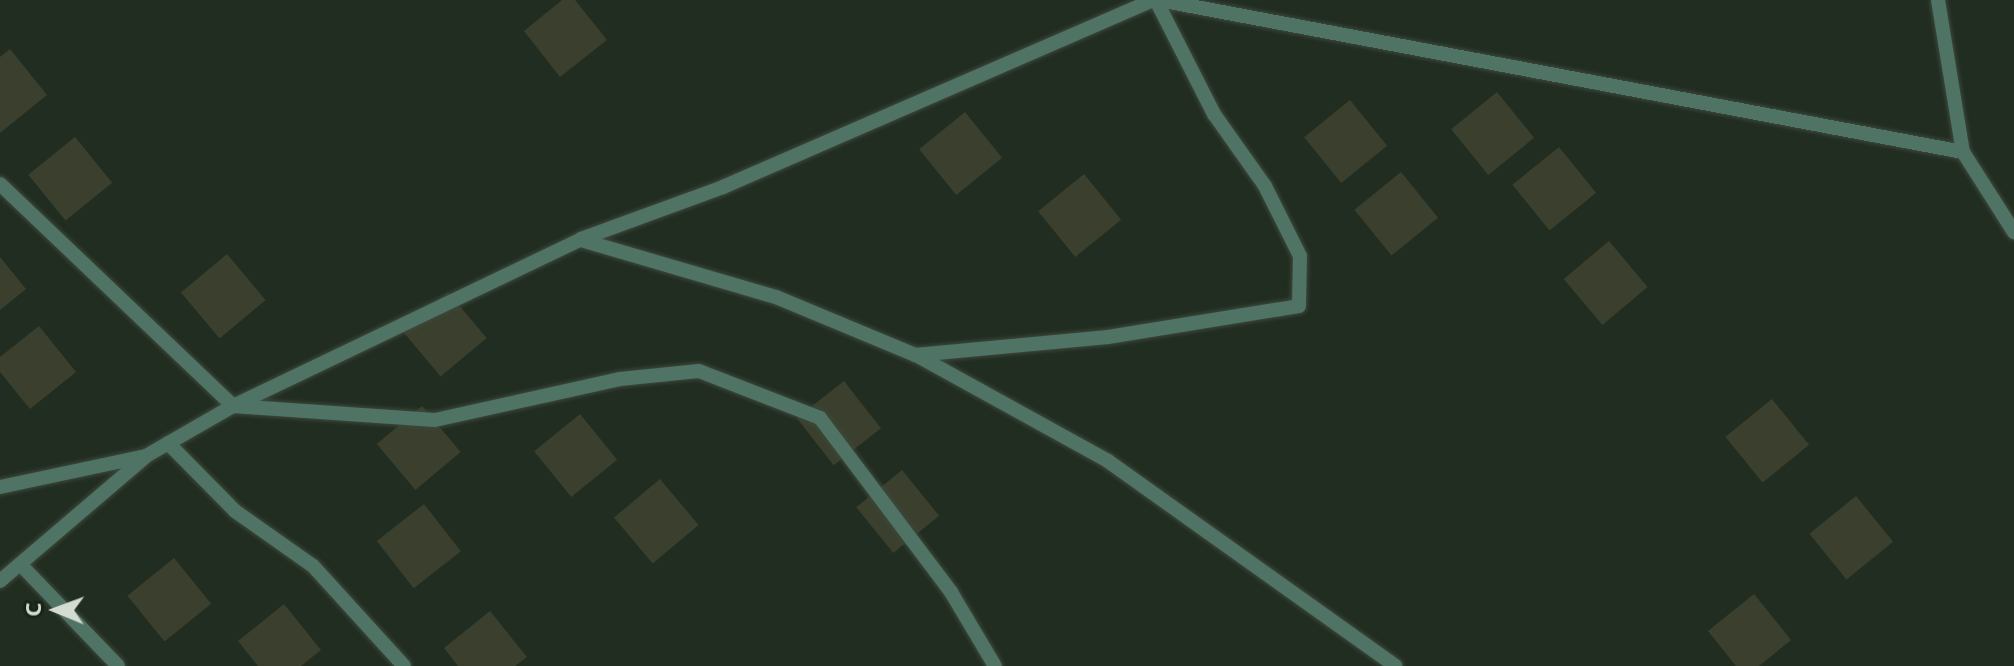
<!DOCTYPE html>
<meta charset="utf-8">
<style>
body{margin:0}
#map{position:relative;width:2014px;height:666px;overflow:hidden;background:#212d20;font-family:"Noto Sans",sans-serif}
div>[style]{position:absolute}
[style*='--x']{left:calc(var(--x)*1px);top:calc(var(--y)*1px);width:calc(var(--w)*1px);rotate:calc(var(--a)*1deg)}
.building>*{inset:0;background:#3b402e;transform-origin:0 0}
.roads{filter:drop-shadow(0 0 2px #3d493c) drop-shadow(0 0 2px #3d493c)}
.lane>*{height:14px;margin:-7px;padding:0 7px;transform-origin:7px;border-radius:7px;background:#4f7365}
span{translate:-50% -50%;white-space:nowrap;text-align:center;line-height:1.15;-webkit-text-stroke:8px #172317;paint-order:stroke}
.north{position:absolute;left:16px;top:570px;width:80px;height:80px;-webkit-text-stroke:6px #172317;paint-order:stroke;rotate:271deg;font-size:22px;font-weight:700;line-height:32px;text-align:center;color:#d3dbd2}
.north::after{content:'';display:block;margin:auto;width:28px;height:36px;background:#d3dbd2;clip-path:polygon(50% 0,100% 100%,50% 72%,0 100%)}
</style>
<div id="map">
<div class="building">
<i style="clip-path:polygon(562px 0,575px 0,607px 40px,560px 77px,524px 31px)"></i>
<i style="clip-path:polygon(10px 49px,47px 95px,0 133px,0 57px)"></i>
<i style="left:1497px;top:92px;width:59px;height:59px;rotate:51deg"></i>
<i style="left:1350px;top:100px;width:59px;height:59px;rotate:51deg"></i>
<i style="left:965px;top:112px;width:59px;height:59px;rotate:51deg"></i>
<i style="left:75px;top:137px;width:59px;height:60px;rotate:51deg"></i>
<i style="left:1559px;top:147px;width:59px;height:60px;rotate:51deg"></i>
<i style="left:1401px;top:172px;width:59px;height:60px;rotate:51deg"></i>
<i style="left:1084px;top:174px;width:59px;height:59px;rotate:51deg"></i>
<i style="left:1609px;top:241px;width:60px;height:59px;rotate:50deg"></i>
<i style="left:227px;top:254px;width:60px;height:60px;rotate:50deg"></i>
<i style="clip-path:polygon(0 257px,26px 289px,0 310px)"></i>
<i style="left:448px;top:292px;width:60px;height:60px;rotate:50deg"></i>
<i style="clip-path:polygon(39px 326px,76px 372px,30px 409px,0 372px,0 357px)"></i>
<i style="left:844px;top:381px;width:60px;height:60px;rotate:52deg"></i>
<i style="left:1772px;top:399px;width:59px;height:60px;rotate:51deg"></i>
<i style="left:422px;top:406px;width:60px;height:59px;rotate:50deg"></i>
<i style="left:580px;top:414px;width:59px;height:59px;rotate:51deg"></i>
<i style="left:902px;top:470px;width:59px;height:59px;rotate:51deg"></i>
<i style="left:660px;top:479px;width:60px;height:60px;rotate:50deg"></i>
<i style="left:1856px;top:496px;width:59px;height:60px;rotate:51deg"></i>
<i style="left:424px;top:504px;width:60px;height:60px;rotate:52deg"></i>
<i style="left:174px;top:558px;width:59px;height:60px;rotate:51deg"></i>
<i style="clip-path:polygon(1754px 594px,1791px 640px,1759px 666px,1736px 666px,1708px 631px)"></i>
<i style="clip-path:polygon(284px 604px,321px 650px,301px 666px,258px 666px,238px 641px)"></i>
<i style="clip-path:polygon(490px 611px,527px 657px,515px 666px,458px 666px,444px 648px)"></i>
</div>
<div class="roads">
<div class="lane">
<i style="--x:1159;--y:0;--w:818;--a:10.71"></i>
<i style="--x:1963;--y:152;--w:95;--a:57.5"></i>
<i style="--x:1938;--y:0;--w:154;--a:80.7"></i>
<i style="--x:0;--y:184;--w:322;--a:43.6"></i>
<i style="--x:233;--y:406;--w:202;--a:4"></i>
<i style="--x:435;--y:420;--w:189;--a:-12.5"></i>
<i style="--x:620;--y:379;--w:79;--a:-5.8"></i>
<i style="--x:699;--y:371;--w:130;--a:21.2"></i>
<i style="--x:820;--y:418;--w:218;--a:53"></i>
<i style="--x:951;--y:592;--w:86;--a:59.3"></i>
<i style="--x:581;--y:240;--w:203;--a:16.3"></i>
<i style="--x:776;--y:297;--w:151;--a:22.6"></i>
<i style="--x:915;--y:355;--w:194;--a:-5.3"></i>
<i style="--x:1108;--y:337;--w:193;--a:-9.2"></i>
<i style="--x:1299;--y:306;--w:50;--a:-88.9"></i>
<i style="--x:1300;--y:256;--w:78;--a:-116.6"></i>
<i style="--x:1265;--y:186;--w:88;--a:-125.3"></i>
<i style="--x:1214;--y:114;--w:128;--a:-117"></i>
<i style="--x:916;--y:355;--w:219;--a:28.9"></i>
<i style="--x:1108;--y:461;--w:353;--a:35.5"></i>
<i style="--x:168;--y:443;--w:95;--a:45.4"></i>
<i style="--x:235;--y:511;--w:95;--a:35.2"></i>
<i style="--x:313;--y:566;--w:135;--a:47.7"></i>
<i style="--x:0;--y:487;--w:149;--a:-12"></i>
<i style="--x:146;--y:456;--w:100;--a:-29.9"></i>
<i style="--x:233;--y:406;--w:386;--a:-25.6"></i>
<i style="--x:581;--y:239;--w:151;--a:-20.1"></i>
<i style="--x:723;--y:187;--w:470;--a:-23.5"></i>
<i style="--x:20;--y:564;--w:141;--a:46.1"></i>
<i style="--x:0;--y:581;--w:191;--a:-40.5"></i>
</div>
</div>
<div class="north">С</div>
</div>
